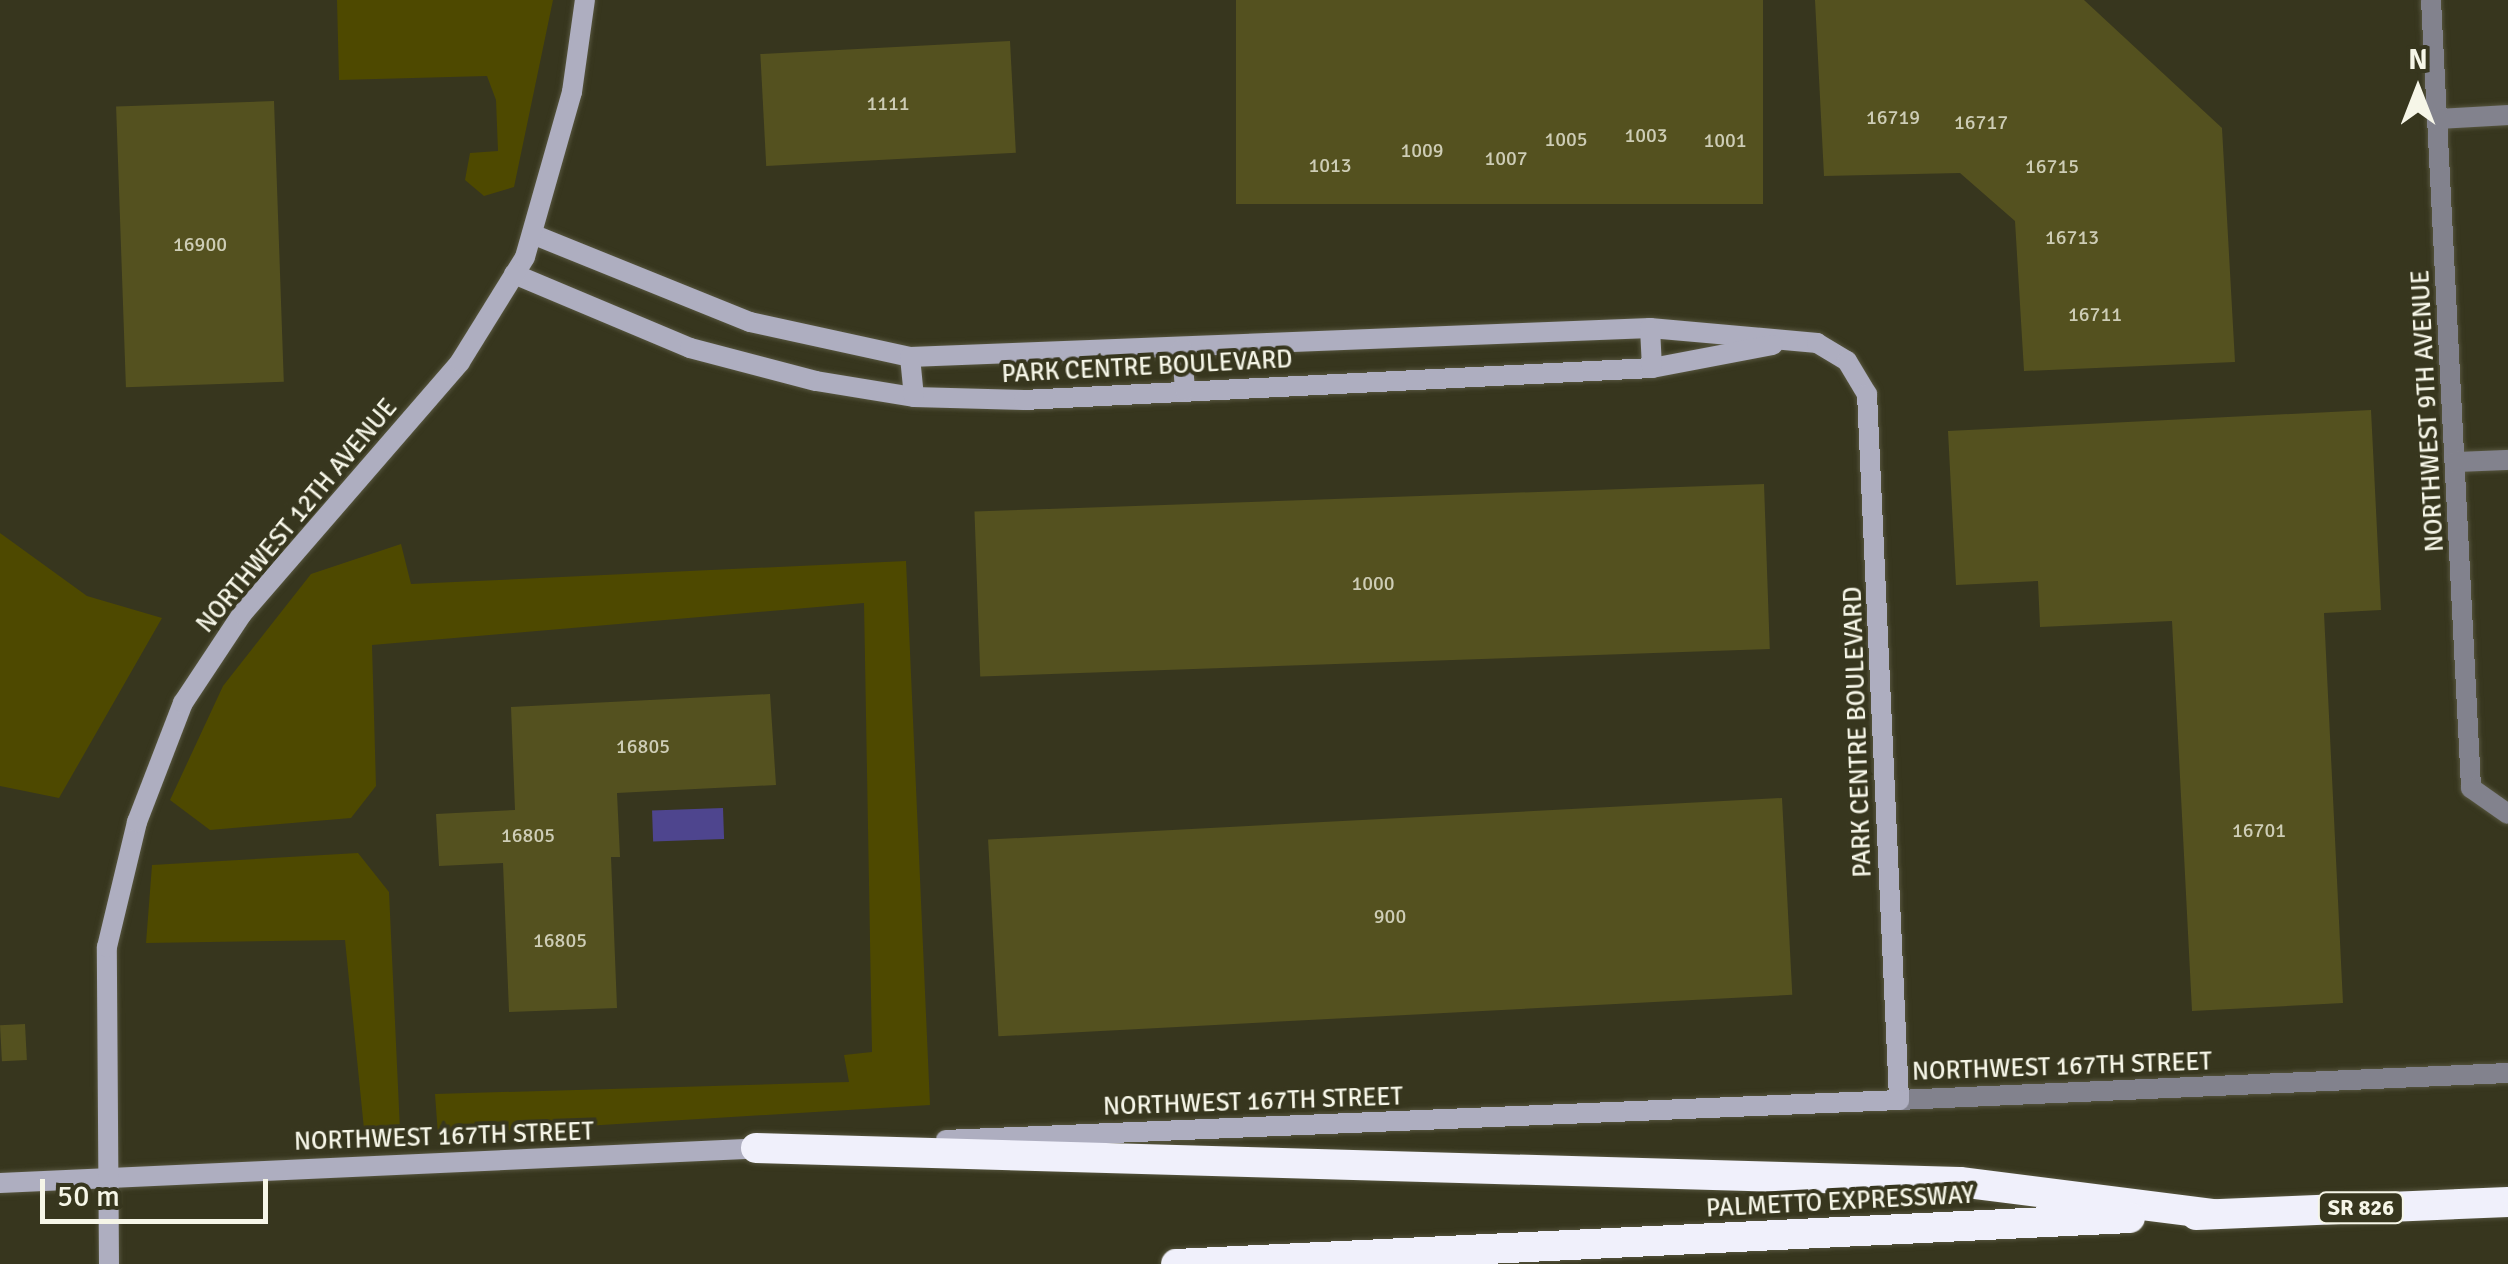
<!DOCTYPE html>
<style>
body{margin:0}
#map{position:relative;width:2508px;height:1264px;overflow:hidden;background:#37361e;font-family:Signika,sans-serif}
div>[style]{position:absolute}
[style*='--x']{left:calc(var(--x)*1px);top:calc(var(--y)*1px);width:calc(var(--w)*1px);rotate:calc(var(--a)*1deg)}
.green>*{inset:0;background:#4e4900}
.water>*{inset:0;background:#4e458e;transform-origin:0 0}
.building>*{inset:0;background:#54511f;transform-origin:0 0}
.roads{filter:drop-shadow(0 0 2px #56553e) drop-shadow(0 0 2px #56553e)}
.street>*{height:20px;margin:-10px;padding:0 10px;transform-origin:10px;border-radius:10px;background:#82828d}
.secondary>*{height:20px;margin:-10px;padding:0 10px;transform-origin:10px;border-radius:10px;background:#aeaec0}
.highway>*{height:30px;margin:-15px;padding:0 15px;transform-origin:15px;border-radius:15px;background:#f0f0fb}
span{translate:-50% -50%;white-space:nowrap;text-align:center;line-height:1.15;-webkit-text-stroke:8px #37361e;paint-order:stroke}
.number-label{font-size:20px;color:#cecdb6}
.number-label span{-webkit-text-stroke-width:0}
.shield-label span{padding:2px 8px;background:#37361e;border:2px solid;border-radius:8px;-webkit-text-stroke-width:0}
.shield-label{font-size:22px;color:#f6f6e8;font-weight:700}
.street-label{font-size:25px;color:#f6f6e8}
.north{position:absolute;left:2368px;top:40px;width:100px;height:100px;-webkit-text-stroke:8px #37361e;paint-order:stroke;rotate:0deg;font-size:28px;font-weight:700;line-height:40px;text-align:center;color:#f6f6e8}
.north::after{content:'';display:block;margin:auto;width:35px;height:45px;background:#f6f6e8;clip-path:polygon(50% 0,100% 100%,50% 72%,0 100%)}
.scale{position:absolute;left:40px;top:1179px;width:228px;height:45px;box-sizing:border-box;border:5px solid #f6f6e8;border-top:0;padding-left:12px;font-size:30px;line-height:35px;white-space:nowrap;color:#f6f6e8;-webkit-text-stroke:8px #37361e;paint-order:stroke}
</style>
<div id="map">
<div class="green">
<i style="clip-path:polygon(337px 0,553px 0,514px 187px,484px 196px,465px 180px,470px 153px,498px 151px,496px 100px,487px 76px,339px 80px)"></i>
<i style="clip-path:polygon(0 533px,87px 596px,162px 618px,59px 798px,0 786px)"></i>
<i style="clip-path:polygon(401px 544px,411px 584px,906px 561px,930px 1105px,438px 1135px,435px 1094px,849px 1082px,844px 1055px,872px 1052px,864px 603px,372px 645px,376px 786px,351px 818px,210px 830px,170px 800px,223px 686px,311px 574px)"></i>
<i style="clip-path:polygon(358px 853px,389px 892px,400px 1130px,364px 1129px,345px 940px,146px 943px,152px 865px)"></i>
</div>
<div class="water">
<i style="left:723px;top:808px;width:31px;height:71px;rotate:88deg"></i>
</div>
<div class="building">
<i style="left:1236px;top:0;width:527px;height:204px"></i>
<i style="clip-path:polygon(1815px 0,2084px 0,2222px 128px,2235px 362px,2024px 371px,2015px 221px,1960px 173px,1824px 176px)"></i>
<i style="left:1010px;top:41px;width:112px;height:250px;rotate:87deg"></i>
<i style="left:274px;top:101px;width:281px;height:158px;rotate:88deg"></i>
<i style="clip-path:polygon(2371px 410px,2381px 610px,2324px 613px,2343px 1003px,2192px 1011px,2172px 621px,2040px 627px,2038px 581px,1956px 585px,1948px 431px)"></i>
<i style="left:1764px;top:484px;width:165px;height:790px;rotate:88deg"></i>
<i style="clip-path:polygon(770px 694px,776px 785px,617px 793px,620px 857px,611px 857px,617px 1008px,509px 1012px,503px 863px,439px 866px,436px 814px,515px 810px,511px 707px)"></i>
<i style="left:1782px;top:798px;width:197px;height:795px;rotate:87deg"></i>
<i style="left:25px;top:1024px;width:36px;height:25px;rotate:87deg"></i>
</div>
<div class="roads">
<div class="street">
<i style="--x:2431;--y:0;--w:789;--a:87.09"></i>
<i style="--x:2471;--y:788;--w:45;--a:35.1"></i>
<i style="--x:2439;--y:119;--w:69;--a:-3.3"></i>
<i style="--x:2455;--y:462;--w:53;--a:-2.2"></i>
<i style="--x:1899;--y:1100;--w:610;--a:-2.54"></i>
</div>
<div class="secondary">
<i style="--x:532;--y:234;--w:235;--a:22"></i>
<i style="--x:750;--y:322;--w:164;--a:12.3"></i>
<i style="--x:910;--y:357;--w:741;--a:-2.24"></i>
<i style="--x:1650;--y:328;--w:168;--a:5.1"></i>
<i style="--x:1817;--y:343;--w:35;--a:31"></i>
<i style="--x:1847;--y:361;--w:39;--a:59"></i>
<i style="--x:1867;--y:394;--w:707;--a:87.4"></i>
<i style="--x:1899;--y:1100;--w:954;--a:177.6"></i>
<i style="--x:514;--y:274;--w:191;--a:22.8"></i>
<i style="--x:690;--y:348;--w:130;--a:14.7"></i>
<i style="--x:816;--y:381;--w:99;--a:9.3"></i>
<i style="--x:914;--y:397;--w:110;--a:1.6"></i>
<i style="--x:1024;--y:400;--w:629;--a:-2.92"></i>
<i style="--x:1652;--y:368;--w:123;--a:-10.8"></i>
<i style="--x:1650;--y:328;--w:40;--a:87.1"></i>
<i style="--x:1182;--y:349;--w:42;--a:85.9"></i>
<i style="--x:910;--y:357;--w:40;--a:84.3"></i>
<i style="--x:0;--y:1183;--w:768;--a:-2.61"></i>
<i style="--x:109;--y:1264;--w:317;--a:-90.4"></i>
<i style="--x:107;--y:947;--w:129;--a:-76.5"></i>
<i style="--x:137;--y:822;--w:128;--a:-68.9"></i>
<i style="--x:183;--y:703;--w:107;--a:-56.5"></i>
<i style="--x:242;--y:614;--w:333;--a:-49.1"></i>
<i style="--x:460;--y:362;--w:123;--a:-58.2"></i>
<i style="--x:525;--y:257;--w:172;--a:-74.1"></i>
<i style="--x:572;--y:92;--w:93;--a:-82"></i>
</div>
<div class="highway">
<i style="--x:756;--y:1148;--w:1204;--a:1.62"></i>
<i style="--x:1960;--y:1182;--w:256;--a:7.2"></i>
<i style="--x:2196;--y:1215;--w:312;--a:-2.4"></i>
<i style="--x:1176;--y:1264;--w:955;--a:-2.76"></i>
</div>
</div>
<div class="number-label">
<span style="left:888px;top:103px">1111</span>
<span style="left:1893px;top:117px">16719</span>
<span style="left:1981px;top:122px">16717</span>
<span style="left:1646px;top:135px">1003</span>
<span style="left:1566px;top:139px">1005</span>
<span style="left:1725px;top:140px">1001</span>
<span style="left:1422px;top:150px">1009</span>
<span style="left:1506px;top:158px">1007</span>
<span style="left:1330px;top:165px">1013</span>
<span style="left:2052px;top:166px">16715</span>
<span style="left:2072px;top:237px">16713</span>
<span style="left:200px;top:244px">16900</span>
<span style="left:2095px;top:314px">16711</span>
<span style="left:1373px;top:583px">1000</span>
<span style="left:643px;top:746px">16805</span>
<span style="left:2259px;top:830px">16701</span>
<span style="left:528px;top:835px">16805</span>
<span style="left:1390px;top:916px">900</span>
<span style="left:560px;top:940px">16805</span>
</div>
<div class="shield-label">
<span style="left:2361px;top:1208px">SR 826</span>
</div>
<div class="street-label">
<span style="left:1147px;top:367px;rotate:-3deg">PARK CENTRE BOULEVARD</span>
<span style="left:2428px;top:411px;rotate:-93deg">NORTHWEST 9TH AVENUE</span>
<span style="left:297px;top:516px;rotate:-50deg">NORTHWEST 12TH AVENUE</span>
<span style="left:1858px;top:732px;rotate:-92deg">PARK CENTRE BOULEVARD</span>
<span style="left:2062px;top:1067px;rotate:-2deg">NORTHWEST 167TH STREET</span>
<span style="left:1253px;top:1102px;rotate:-2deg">NORTHWEST 167TH STREET</span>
<span style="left:444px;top:1137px;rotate:-2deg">NORTHWEST 167TH STREET</span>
<span style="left:1840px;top:1202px;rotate:-3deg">PALMETTO EXPRESSWAY</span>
</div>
<div class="north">N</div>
<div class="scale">50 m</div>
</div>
